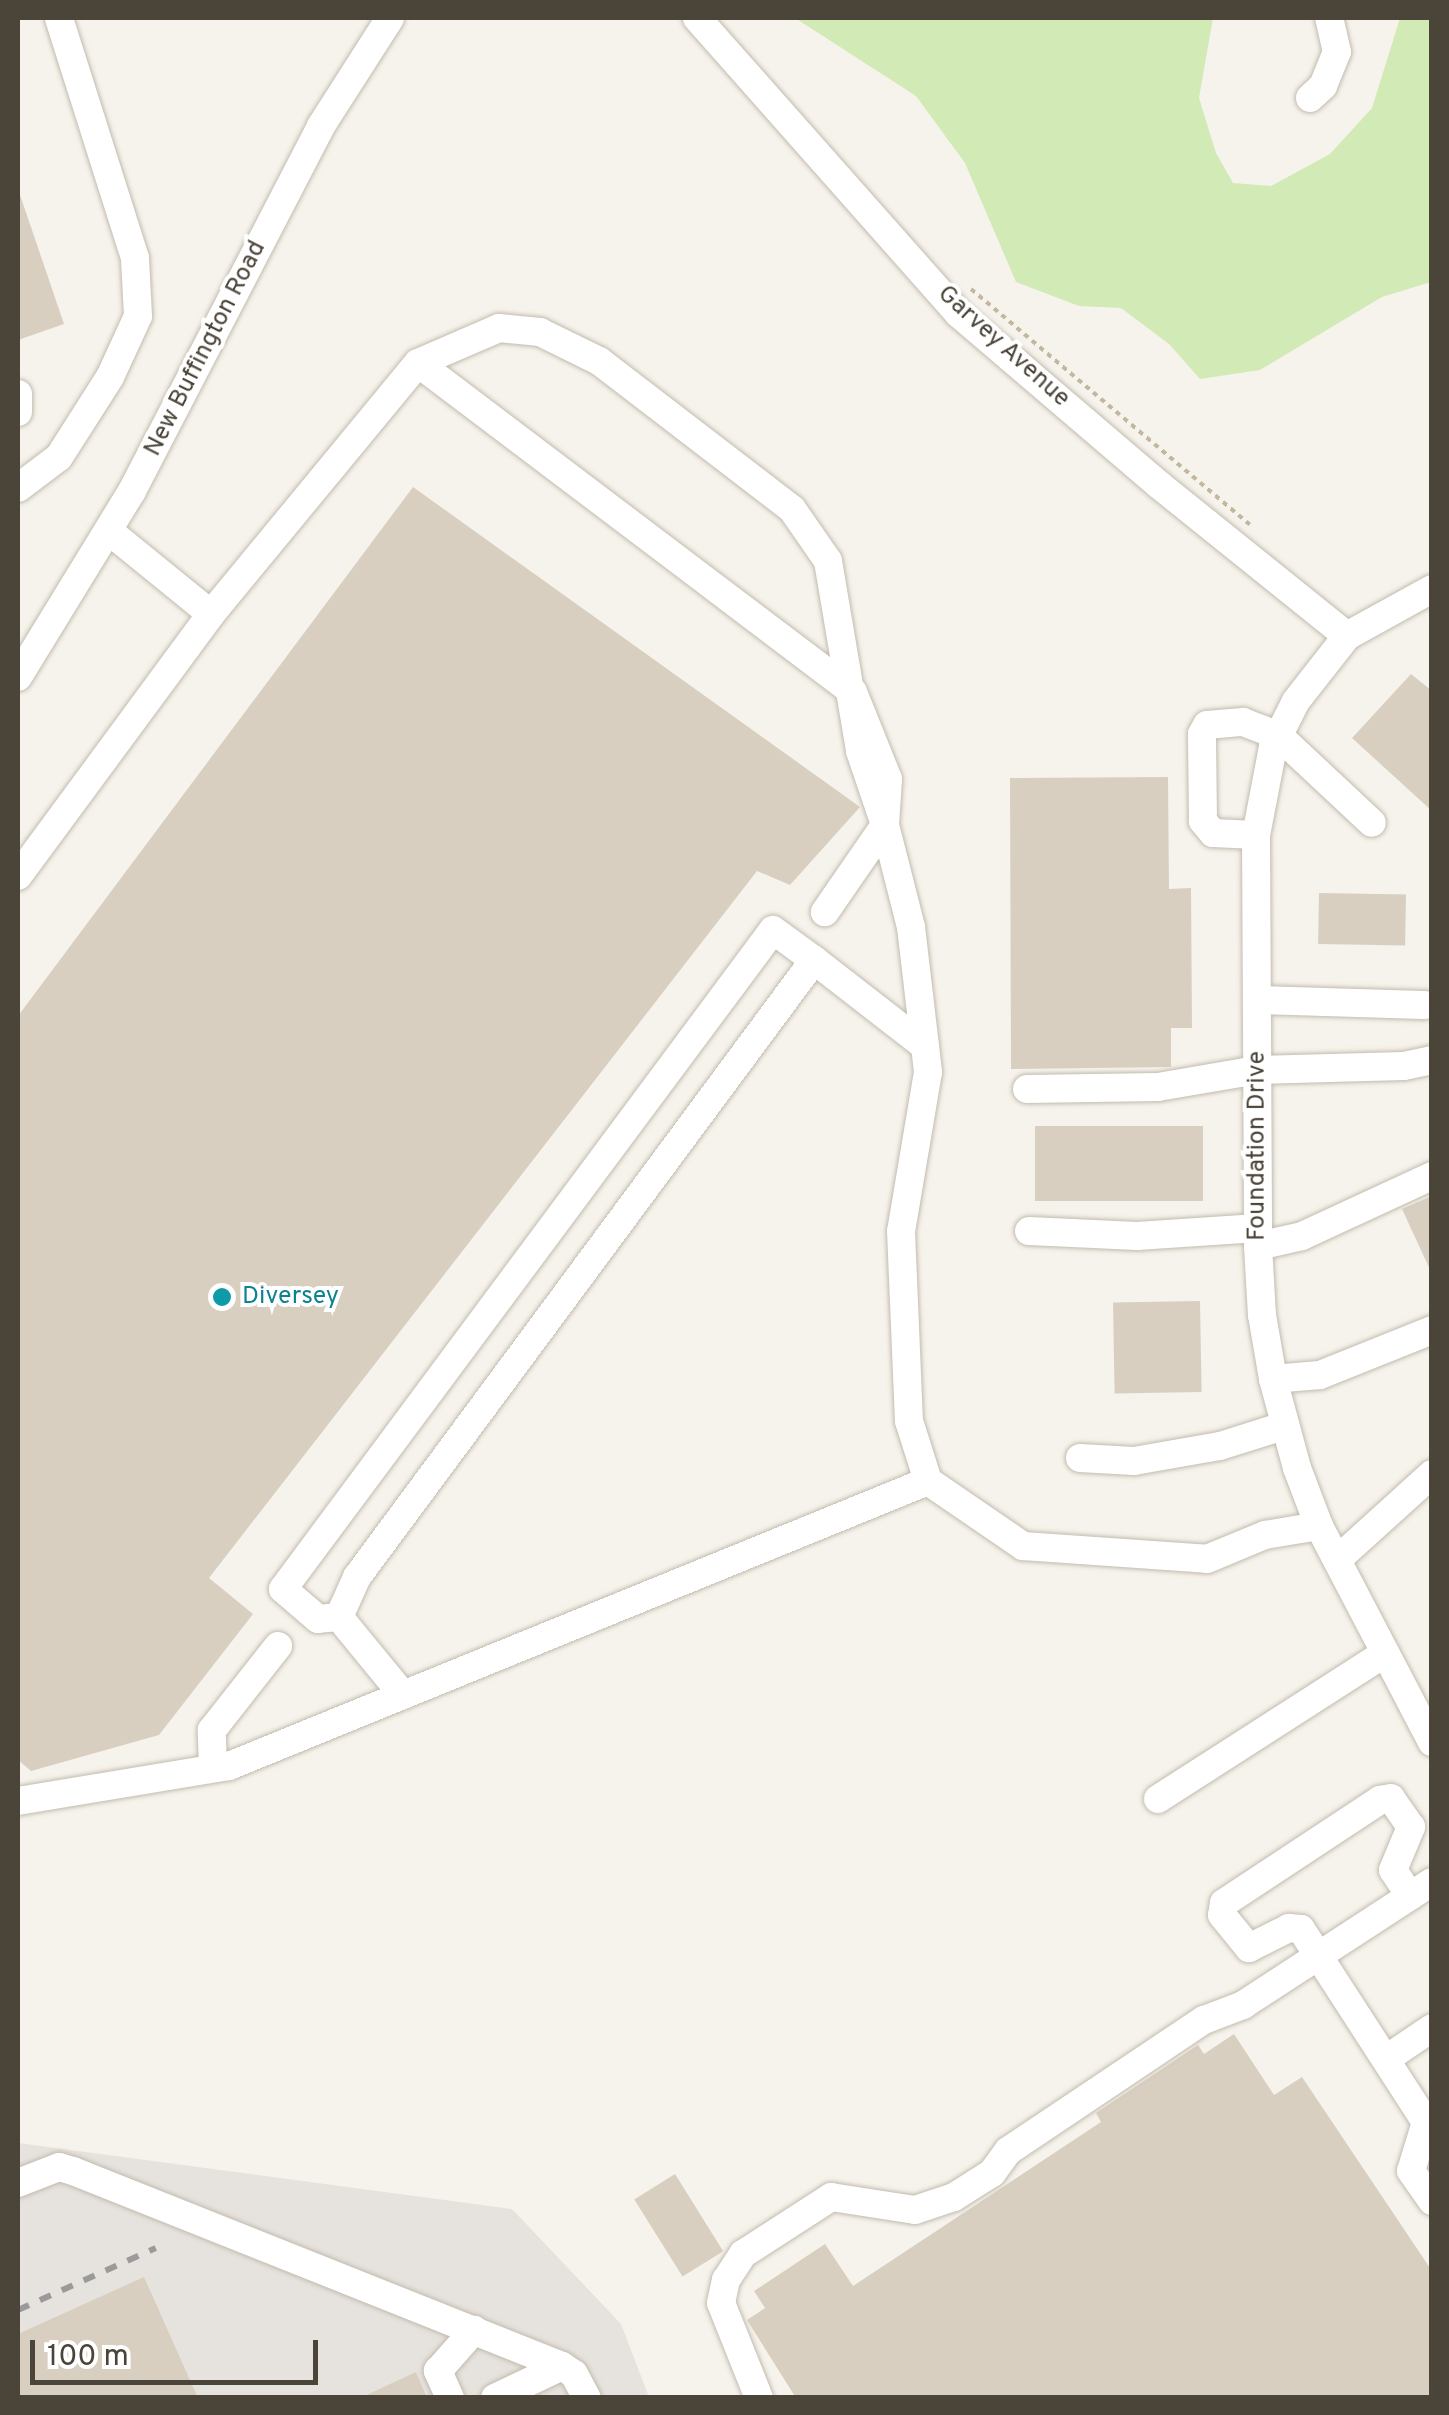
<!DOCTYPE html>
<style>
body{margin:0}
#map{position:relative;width:1449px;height:2415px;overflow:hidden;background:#f6f3ec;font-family:Overpass,sans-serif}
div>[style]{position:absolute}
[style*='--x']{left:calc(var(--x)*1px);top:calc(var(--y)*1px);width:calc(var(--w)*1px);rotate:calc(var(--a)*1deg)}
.industrial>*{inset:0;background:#e6e2dd}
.green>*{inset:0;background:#d2eab5}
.building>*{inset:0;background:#d8cfc1;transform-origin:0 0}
.path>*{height:4px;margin-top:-2px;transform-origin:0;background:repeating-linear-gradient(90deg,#c4b79f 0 5px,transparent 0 10px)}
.roads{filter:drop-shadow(0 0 2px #c2bbae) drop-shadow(0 0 2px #c2bbae)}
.minor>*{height:28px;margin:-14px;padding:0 14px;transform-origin:14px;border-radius:14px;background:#fff}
.rail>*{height:6px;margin-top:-3px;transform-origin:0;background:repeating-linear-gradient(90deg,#9a9a9a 0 12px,transparent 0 24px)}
.dots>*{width:28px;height:28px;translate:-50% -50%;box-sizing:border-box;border:5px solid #fff;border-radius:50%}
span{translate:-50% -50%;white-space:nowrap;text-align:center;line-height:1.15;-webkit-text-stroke:8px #fff;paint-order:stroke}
.street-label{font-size:25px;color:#4b4439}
.culture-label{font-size:25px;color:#0d838f}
.left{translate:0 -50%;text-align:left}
.frame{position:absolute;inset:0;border:20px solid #4b4439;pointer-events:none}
.scale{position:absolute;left:30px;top:2340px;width:288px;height:45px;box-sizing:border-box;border:5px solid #4b4439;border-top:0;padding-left:12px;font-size:30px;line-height:35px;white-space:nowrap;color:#4b4439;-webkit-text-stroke:8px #fff;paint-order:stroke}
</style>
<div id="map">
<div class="industrial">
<i style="clip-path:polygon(18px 2143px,512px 2209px,621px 2324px,649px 2397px,18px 2398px)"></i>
</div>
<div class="green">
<i style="clip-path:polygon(795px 18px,1213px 18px,1199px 98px,1216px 153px,1233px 183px,1271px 186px,1330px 154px,1372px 108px,1400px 18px,1431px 18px,1431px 282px,1382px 297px,1260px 370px,1200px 379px,1169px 344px,1121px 308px,1079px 306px,1016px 282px,965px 163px,916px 96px)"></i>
</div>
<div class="building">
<i style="clip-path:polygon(18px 189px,64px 324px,18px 340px)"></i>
<i style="clip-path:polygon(413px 487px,860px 807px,790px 885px,757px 871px,209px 1578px,253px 1614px,159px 1735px,31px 1771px,18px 1760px,18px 1016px)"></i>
<i style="clip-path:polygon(1411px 674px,1432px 691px,1432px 811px,1352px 738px)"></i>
<i style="clip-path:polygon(1168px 777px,1169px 889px,1191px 888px,1192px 1028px,1171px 1028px,1171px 1067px,1011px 1069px,1010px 778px)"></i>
<i style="left:1319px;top:893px;width:87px;height:51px;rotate:1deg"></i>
<i style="left:1035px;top:1126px;width:168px;height:75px"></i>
<i style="clip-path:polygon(1432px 1196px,1432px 1274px,1402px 1209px)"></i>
<i style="left:1200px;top:1301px;width:91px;height:87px;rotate:89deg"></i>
<i style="clip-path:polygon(1234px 2034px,1274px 2095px,1302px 2077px,1432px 2271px,1432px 2398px,796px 2398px,747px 2320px,765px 2308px,754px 2291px,825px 2244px,853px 2286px,1101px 2122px,1096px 2113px,1198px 2045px,1204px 2054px)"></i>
<i style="left:675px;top:2174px;width:91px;height:48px;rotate:58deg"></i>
<i style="clip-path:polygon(144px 2277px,198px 2398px,18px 2398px,18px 2334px)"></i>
<i style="clip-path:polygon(416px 2372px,427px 2398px,360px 2398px)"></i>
</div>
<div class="path">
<i style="--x:971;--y:289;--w:365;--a:40.2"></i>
</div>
<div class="roads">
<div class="minor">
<i style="--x:697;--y:18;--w:395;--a:48.5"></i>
<i style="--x:959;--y:314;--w:262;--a:40.5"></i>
<i style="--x:1158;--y:484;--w:243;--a:38.8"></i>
<i style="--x:1310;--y:98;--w:18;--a:-43"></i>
<i style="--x:1323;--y:86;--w:37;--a:-68"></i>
<i style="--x:1337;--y:52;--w:35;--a:-103"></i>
<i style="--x:418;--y:363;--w:88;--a:-23.4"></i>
<i style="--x:499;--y:328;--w:41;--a:5.6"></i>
<i style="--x:540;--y:332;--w:66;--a:26.2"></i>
<i style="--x:599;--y:361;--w:243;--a:37.5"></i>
<i style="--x:792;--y:509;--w:63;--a:55.3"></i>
<i style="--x:828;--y:561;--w:193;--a:80.4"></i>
<i style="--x:860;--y:751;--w:78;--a:71.3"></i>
<i style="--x:885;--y:825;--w:105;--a:75.7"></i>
<i style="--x:911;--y:927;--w:146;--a:83.3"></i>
<i style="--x:928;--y:1072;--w:161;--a:99.6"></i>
<i style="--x:901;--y:1231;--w:190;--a:87.6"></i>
<i style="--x:909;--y:1421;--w:63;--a:72.4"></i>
<i style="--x:18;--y:394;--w:18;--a:90"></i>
<i style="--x:18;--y:488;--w:51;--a:-37.1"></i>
<i style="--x:59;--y:457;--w:95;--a:-57.5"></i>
<i style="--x:110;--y:377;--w:67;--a:-65.3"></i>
<i style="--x:138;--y:316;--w:58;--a:-93"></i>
<i style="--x:135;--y:258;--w:252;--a:-107.6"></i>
<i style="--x:1432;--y:589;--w:97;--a:151.1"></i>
<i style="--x:1347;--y:636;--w:83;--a:128.1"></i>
<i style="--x:1296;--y:701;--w:51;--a:116.6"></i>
<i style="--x:1273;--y:747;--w:90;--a:100.9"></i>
<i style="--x:1256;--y:835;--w:411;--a:89.7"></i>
<i style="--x:1258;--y:1246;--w:69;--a:86.7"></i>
<i style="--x:1262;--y:1315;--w:65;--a:80.2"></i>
<i style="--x:1273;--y:1379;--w:92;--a:74.9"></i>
<i style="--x:1297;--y:1468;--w:62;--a:69.2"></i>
<i style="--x:1319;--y:1526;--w:244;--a:62.4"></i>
<i style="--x:211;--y:614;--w:325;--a:-50.5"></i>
<i style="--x:418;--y:363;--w:545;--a:37.1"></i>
<i style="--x:853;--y:692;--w:94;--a:68.1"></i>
<i style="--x:888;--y:779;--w:46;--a:93.7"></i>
<i style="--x:885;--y:825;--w:106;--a:124.6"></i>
<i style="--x:18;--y:677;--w:218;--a:-58.5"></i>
<i style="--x:132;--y:491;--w:411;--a:-62.6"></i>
<i style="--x:321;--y:126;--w:128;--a:-57.4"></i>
<i style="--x:1256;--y:835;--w:43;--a:-177.3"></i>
<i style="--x:1213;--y:833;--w:16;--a:-130"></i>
<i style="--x:1203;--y:821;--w:87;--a:-90.7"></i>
<i style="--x:1202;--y:734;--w:10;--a:-61"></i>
<i style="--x:1207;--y:725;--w:36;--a:-5"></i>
<i style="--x:1243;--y:722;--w:39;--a:21"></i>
<i style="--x:1279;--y:736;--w:127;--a:43.1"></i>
<i style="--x:18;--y:876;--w:325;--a:-53.6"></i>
<i style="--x:211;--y:614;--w:132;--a:-140.9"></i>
<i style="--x:1257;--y:1000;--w:168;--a:1.7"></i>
<i style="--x:1027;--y:1089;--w:131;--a:-0.9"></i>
<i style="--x:1158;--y:1087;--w:100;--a:-9.7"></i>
<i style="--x:1257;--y:1070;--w:147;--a:-1.6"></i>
<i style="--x:1404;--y:1066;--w:29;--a:-12"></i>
<i style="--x:1029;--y:1231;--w:108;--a:2.7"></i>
<i style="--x:1137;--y:1236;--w:121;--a:-3.8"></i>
<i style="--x:1258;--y:1246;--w:45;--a:-12.8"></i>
<i style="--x:1302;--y:1236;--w:143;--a:-24.8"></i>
<i style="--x:1273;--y:1379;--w:47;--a:-4.9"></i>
<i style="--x:1320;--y:1375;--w:121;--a:-21.9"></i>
<i style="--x:1080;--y:1458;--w:54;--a:3.2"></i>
<i style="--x:1134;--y:1461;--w:87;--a:-9.9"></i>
<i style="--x:1220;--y:1446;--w:67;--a:-17.4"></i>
<i style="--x:1337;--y:1560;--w:128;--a:-42.2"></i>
<i style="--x:339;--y:1617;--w:21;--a:175"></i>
<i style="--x:318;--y:1619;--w:46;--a:-139.4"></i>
<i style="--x:283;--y:1589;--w:821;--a:-53.37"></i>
<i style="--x:773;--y:930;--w:51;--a:36.2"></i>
<i style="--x:403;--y:1695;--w:101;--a:-129.4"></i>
<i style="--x:339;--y:1617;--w:44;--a:-65.8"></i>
<i style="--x:357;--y:1577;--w:768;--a:-53.47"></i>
<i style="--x:814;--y:960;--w:140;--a:37.8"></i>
<i style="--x:213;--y:1768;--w:38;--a:-92"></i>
<i style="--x:212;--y:1730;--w:107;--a:-51.8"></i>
<i style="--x:1158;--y:1799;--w:270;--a:-32.7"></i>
<i style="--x:18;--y:1801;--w:214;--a:-9.4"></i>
<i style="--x:229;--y:1766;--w:755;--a:-22.18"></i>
<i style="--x:928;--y:1481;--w:115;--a:34.4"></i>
<i style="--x:1023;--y:1546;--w:184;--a:4"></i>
<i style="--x:1207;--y:1559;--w:63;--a:-22.5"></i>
<i style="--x:1265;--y:1535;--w:55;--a:-9.5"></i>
<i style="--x:1410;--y:1896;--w:31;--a:-123"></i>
<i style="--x:1393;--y:1870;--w:47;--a:-67.3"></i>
<i style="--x:1411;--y:1827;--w:35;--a:-125"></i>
<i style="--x:1391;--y:1798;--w:11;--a:170"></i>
<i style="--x:1380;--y:1800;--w:187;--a:146.6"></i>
<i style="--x:1224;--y:1903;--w:12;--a:99"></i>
<i style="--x:1222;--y:1915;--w:43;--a:50.7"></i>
<i style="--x:1249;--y:1948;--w:45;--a:-26.6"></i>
<i style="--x:1289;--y:1928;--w:12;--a:5"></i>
<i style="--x:1301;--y:1929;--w:230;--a:57.1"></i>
<i style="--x:1426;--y:2122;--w:51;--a:107"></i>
<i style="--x:1411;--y:2171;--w:37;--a:55"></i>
<i style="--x:1386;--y:2059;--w:55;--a:-34"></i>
<i style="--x:18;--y:2183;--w:44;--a:-21.3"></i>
<i style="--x:59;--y:2167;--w:15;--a:16"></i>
<i style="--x:73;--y:2171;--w:526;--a:21.74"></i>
<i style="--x:562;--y:2366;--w:14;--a:34"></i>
<i style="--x:574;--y:2374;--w:27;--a:62"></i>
<i style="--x:450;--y:2398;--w:30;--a:-114"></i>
<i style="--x:438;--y:2371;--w:55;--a:-48.7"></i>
<i style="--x:495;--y:2398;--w:74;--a:-25.5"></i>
<i style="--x:759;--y:2398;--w:102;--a:-111.8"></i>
<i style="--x:721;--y:2303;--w:24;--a:-78"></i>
<i style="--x:726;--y:2280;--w:31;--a:-57"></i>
<i style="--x:743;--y:2254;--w:105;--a:-32.9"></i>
<i style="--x:831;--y:2197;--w:85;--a:8.8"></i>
<i style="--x:915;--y:2210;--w:41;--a:-18.4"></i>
<i style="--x:954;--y:2197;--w:45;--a:-32.3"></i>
<i style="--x:992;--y:2173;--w:27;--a:-54"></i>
<i style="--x:1008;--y:2151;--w:236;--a:-33.8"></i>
<i style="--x:1204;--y:2020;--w:42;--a:-21"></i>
<i style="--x:1243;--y:2005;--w:225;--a:-33.1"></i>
</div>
</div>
<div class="rail">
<i style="--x:18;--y:2310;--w:151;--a:-24.2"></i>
</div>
<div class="dots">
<i style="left:222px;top:1297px;background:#0f9aa8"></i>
</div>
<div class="street-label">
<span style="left:1003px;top:347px;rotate:42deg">Garvey Avenue</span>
<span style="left:206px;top:349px;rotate:-63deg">New Buffington Road</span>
<span style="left:1258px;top:1146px;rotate:-90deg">Foundation Drive</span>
</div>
<div class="culture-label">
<span class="left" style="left:242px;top:1297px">Diversey</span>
</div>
<div class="frame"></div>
<div class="scale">100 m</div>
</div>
